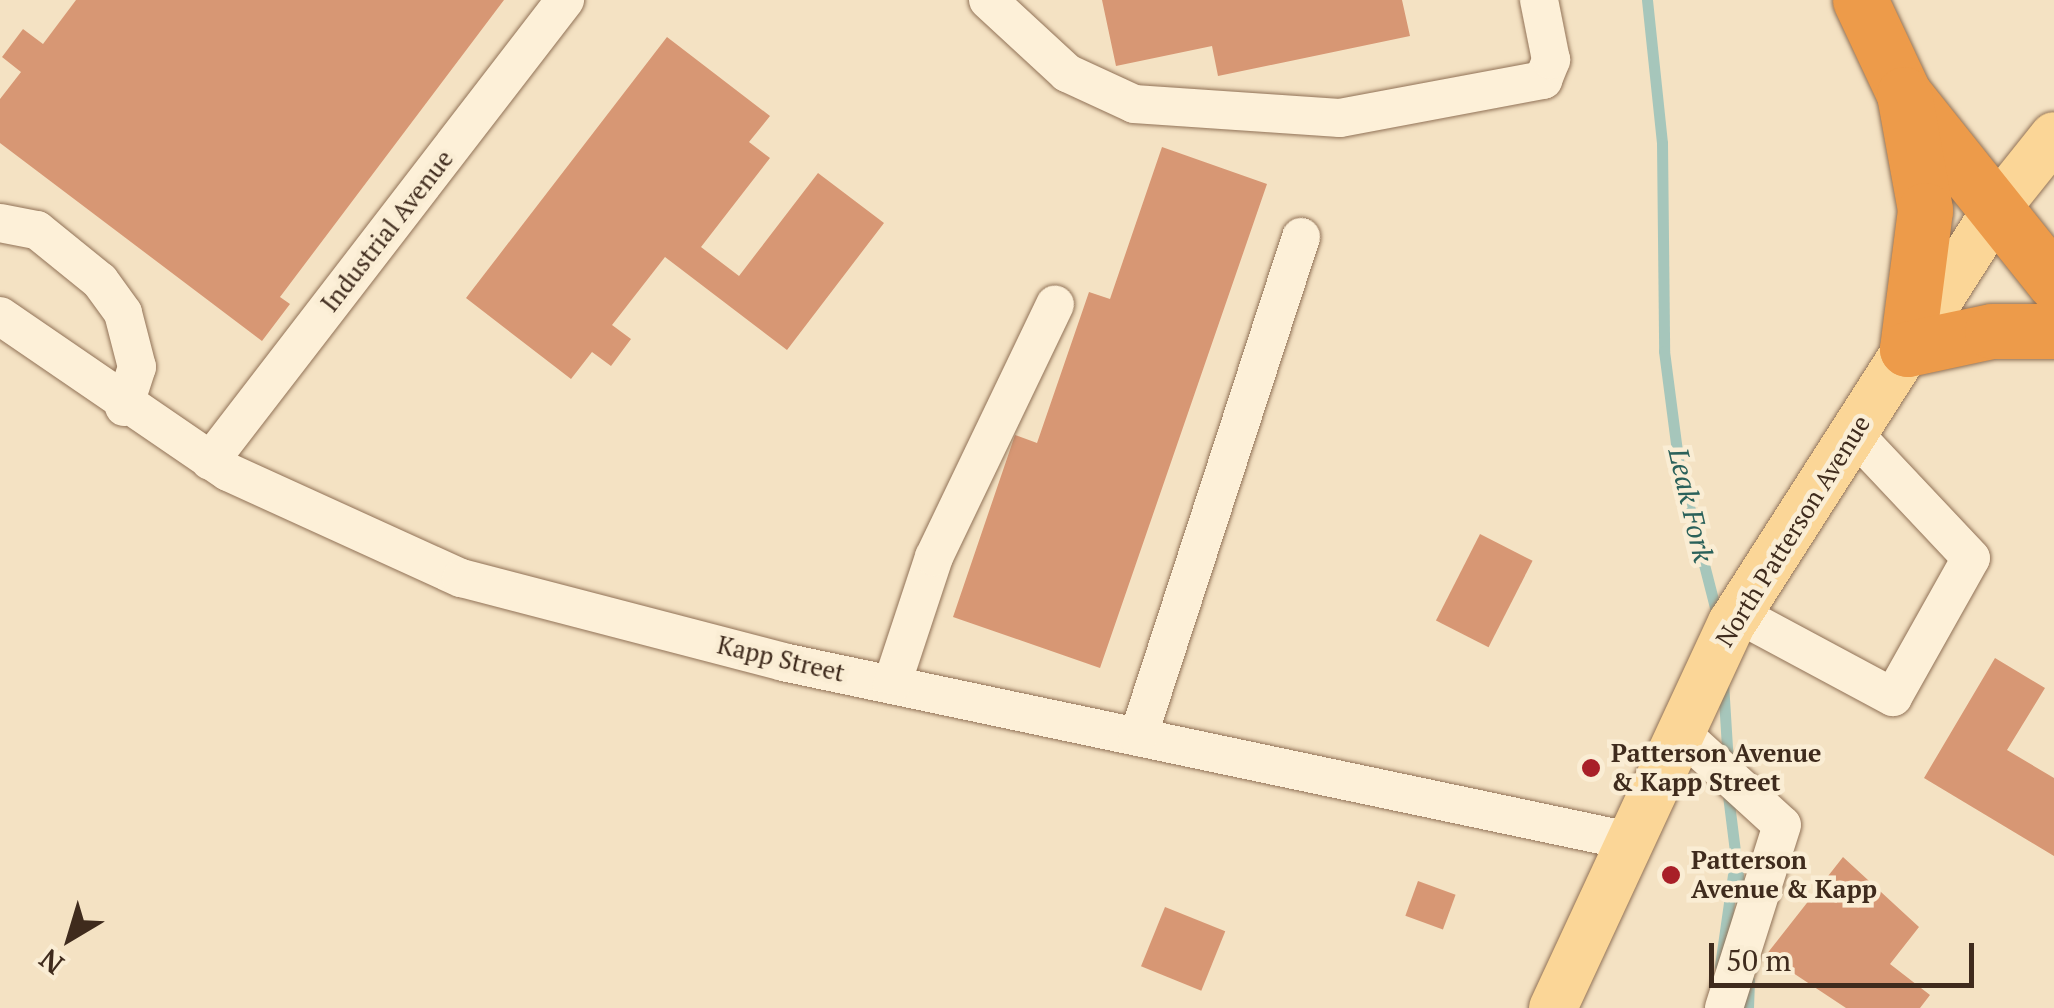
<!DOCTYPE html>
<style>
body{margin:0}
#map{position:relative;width:2054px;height:1008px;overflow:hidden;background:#f4e2c3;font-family:"PT Serif",serif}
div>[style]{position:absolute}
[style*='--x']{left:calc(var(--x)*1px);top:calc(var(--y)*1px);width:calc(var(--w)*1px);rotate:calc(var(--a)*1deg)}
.stream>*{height:11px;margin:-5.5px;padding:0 5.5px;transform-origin:5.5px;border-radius:5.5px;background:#a6c6bb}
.building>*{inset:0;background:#d79774;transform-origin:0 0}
.roads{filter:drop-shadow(0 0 2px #917257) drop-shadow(0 0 2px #917257)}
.minor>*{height:38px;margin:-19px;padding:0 19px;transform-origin:19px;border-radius:19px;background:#fdf0d8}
.major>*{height:48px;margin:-24px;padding:0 24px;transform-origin:24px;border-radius:24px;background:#fbd697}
.highway>*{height:55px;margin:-27.5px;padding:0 27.5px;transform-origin:27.5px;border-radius:27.5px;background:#ed9b4a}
.dots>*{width:28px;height:28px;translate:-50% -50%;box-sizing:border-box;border:5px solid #faedd4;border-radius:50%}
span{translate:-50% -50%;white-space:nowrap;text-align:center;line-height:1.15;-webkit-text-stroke:9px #faedd4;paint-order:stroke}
.street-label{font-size:25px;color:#3f2b1d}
.poi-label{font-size:25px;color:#3f2b1d;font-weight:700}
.left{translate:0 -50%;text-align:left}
.water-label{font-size:28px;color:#2a615a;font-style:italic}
.north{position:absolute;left:20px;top:888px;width:100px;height:100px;-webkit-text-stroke:8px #faedd4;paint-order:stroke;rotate:218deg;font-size:28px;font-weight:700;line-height:40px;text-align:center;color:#3f2b1d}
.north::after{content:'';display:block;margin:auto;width:35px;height:45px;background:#3f2b1d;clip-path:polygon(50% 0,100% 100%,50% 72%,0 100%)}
.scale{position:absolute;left:1709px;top:943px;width:265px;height:45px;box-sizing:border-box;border:5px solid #3f2b1d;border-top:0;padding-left:12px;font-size:30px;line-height:35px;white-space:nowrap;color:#3f2b1d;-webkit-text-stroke:8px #faedd4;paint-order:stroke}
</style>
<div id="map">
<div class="stream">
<i style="--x:1647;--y:0;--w:144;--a:84"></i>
<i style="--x:1662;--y:143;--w:208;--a:89.4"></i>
<i style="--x:1664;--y:351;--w:117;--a:82.6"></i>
<i style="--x:1679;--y:467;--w:157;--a:75.6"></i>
<i style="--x:1723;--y:682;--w:81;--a:86.5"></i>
<i style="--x:1727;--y:787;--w:121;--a:82.9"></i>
<i style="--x:1720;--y:966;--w:92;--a:-81.9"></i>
<i style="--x:1748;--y:1008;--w:28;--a:-88"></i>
</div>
<div class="building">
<i style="clip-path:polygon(76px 0,504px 0,280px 297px,290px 304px,262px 341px,0 143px,0 99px,21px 72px,2px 57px,23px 29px,43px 44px)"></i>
<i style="clip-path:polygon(1102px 0,1402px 0,1410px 36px,1218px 76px,1212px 46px,1116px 66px)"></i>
<i style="clip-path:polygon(667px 37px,770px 116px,749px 142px,770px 158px,701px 247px,739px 276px,818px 173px,884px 223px,787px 350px,665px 257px,612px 325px,631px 339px,611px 366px,592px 352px,571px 379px,466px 298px)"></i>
<i style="clip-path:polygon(1162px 147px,1267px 184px,1100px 668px,953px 617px,1015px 435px,1037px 443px,1089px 292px,1110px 299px)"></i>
<i style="left:1480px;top:534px;width:59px;height:97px;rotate:27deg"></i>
<i style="clip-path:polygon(1995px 658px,2045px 688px,2007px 750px,2054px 778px,2054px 856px,1924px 778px)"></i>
<i style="clip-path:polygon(1843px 857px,1919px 927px,1890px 964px,1930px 995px,1920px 1008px,1846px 1008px,1766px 955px)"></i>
<i style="left:1418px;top:881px;width:40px;height:37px;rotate:20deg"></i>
<i style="left:1165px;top:907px;width:65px;height:64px;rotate:22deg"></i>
</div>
<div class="roads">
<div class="minor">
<i style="--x:988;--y:0;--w:108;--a:42.7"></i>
<i style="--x:1067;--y:73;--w:74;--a:24.8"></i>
<i style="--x:1134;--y:104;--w:206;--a:3.9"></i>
<i style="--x:1340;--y:118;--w:207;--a:-10.6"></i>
<i style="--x:1543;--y:80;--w:22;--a:-68"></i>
<i style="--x:1551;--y:60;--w:61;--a:-101.3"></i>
<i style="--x:0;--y:223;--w:38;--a:11"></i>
<i style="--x:37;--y:230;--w:81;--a:39"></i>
<i style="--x:100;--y:281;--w:39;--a:54"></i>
<i style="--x:123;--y:313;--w:56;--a:75.5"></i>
<i style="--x:137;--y:367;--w:42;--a:108"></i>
<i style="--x:0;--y:316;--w:276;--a:34.4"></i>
<i style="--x:228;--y:472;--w:256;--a:24.5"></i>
<i style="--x:461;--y:578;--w:333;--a:14.6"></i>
<i style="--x:783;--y:662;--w:861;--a:11.94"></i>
<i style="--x:210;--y:461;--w:582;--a:-52.4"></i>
<i style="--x:1738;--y:614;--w:176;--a:28.2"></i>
<i style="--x:1893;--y:697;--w:159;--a:-60.7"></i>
<i style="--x:1971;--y:558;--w:172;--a:-133.3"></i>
<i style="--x:892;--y:684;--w:134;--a:-71.7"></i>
<i style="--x:934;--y:557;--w:280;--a:-64.4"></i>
<i style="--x:1679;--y:731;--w:139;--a:42.4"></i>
<i style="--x:1782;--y:825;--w:192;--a:107.6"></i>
<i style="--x:1138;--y:737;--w:526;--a:-71.94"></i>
</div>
<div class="major">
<i style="--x:1553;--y:1008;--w:425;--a:-65.1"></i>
<i style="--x:1732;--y:623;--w:496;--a:-57.4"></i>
<i style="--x:1999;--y:205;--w:88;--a:-51.4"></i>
</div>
<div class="highway">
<i style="--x:1860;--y:0;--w:104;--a:64.9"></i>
<i style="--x:1904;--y:94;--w:241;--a:51.4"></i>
<i style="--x:1904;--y:94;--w:118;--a:79.7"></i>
<i style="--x:1925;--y:210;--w:140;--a:97.4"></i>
<i style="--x:1907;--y:349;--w:87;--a:-12"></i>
<i style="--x:1992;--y:331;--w:62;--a:0"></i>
</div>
</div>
<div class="dots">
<i style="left:1591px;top:768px;background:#a81f28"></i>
<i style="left:1671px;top:875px;background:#a81f28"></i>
</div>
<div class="street-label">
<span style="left:387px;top:231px;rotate:-52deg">Industrial Avenue</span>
<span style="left:1793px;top:531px;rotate:-58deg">North Patterson Avenue</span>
<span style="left:781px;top:659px;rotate:13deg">Kapp Street</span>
</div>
<div class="poi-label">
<span class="left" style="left:1611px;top:768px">Patterson Avenue<br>&amp; Kapp Street</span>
<span class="left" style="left:1691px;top:875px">Patterson<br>Avenue &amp; Kapp</span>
</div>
<div class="water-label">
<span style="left:1691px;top:505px;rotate:77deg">Leak Fork</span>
</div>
<div class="north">N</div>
<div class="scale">50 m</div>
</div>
